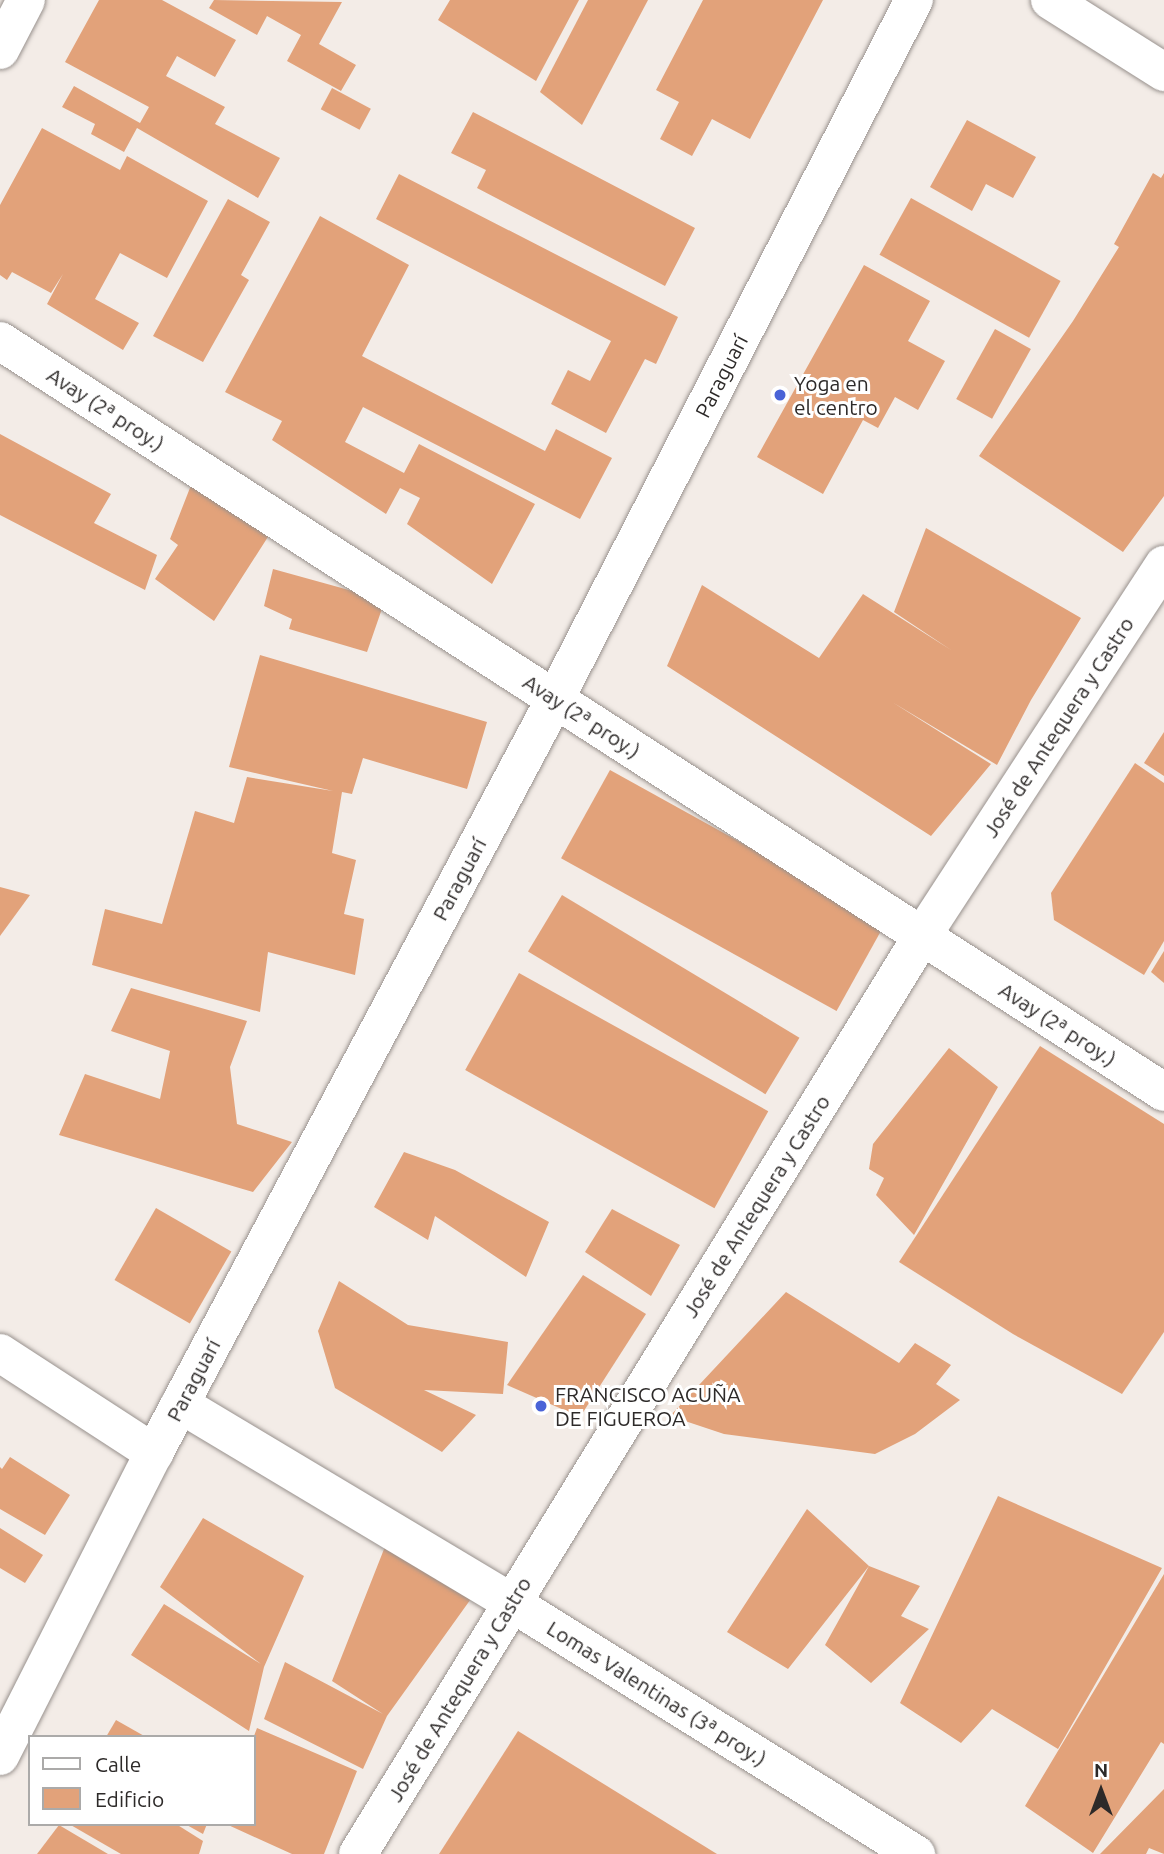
<!DOCTYPE html>
<meta charset="utf-8">
<style>
body{margin:0}
#map{position:relative;width:1164px;height:1854px;overflow:hidden;background:#f3ece7;font-family:Ubuntu,sans-serif}
div>[style]{position:absolute}
[style*='--x']{left:calc(var(--x)*1px);top:calc(var(--y)*1px);width:calc(var(--w)*1px);rotate:calc(var(--a)*1deg)}
.building>*{inset:0;background:#e2a27a;transform-origin:0 0}
.roads{filter:drop-shadow(0 0 2px #98918d) drop-shadow(0 0 2px #98918d)}
.minor>*{height:38px;margin:-19px;padding:0 19px;transform-origin:19px;border-radius:19px;background:#fff}
.dots>*{width:19px;height:19px;translate:-50% -50%;box-sizing:border-box;border:4px solid #fff;border-radius:50%}
span{translate:-50% -50%;white-space:nowrap;text-align:center;line-height:1.15;-webkit-text-stroke:6px #fff;paint-order:stroke}
.street-label{font-size:21px;color:#2d2a29}
.poi-label{font-size:21px;color:#2d2a29}
.left{translate:0 -50%;text-align:left}
.legend{position:absolute;left:28px;top:1735px;width:228px;height:91px;box-sizing:border-box;background:#fff;border:2px solid #abaaa9;margin:0;padding:9px 12px;list-style:none;font-size:21px;color:#2d2a29}
.legend li{display:flex;align-items:center;gap:14px;height:35px}
.legend b{width:35px;border:2px solid #abaaa9}
.north{position:absolute;left:1066px;top:1756px;width:70px;height:70px;-webkit-text-stroke:5px #fff;paint-order:stroke;rotate:0deg;font-size:19px;font-weight:700;line-height:28px;text-align:center;color:#2d2a29}
.north::after{content:'';display:block;margin:auto;width:24px;height:32px;background:#2d2a29;clip-path:polygon(50% 0,100% 100%,50% 72%,0 100%)}
</style>
<div id="map">
<div class="building">
<i style="clip-path:polygon(99px 0,162px 0,236px 40px,215px 77px,177px 56px,166px 76px,225px 107px,215px 124px,280px 158px,258px 198px,137px 128px,124px 152px,91px 134px,95px 124px,62px 107px,74px 86px,140px 123px,149px 107px,65px 62px)"></i>
<i style="clip-path:polygon(214px 0,342px 2px,319px 44px,356px 65px,341px 91px,287px 61px,301px 35px,267px 16px,257px 35px,209px 8px)"></i>
<i style="clip-path:polygon(450px 0,579px 0,536px 81px,438px 20px)"></i>
<i style="clip-path:polygon(588px 0,648px 0,582px 125px,540px 92px)"></i>
<i style="clip-path:polygon(703px 0,823px 0,750px 139px,712px 119px,692px 156px,660px 139px,679px 102px,656px 90px)"></i>
<i style="left:332px;top:88px;width:44px;height:24px;rotate:28deg"></i>
<i style="clip-path:polygon(473px 112px,695px 228px,665px 286px,477px 188px,486px 170px,451px 153px)"></i>
<i style="clip-path:polygon(967px 120px,1036px 157px,1013px 198px,986px 184px,972px 211px,930px 187px)"></i>
<i style="clip-path:polygon(42px 128px,120px 170px,127px 156px,208px 201px,167px 278px,120px 253px,95px 299px,139px 323px,123px 350px,47px 304px,63px 274px,51px 293px,12px 272px,7px 280px,0 275px,0 205px)"></i>
<i style="clip-path:polygon(1153px 173px,1161px 178px,1164px 173px,1164px 496px,1123px 552px,979px 456px,1073px 321px,1119px 247px,1114px 244px)"></i>
<i style="clip-path:polygon(399px 174px,678px 317px,656px 364px,645px 359px,606px 433px,551px 404px,568px 370px,590px 381px,611px 341px,376px 219px)"></i>
<i style="left:911px;top:198px;width:171px;height:65px;rotate:29deg"></i>
<i style="clip-path:polygon(228px 199px,270px 222px,241px 275px,249px 280px,203px 362px,153px 336px)"></i>
<i style="clip-path:polygon(320px 216px,409px 265px,362px 356px,545px 451px,556px 429px,612px 458px,580px 519px,363px 407px,345px 442px,404px 473px,419px 444px,535px 504px,492px 584px,407px 524px,420px 498px,400px 488px,386px 514px,272px 440px,282px 421px,225px 392px)"></i>
<i style="clip-path:polygon(864px 265px,930px 301px,908px 341px,945px 361px,918px 410px,895px 397px,878px 428px,863px 420px,823px 494px,757px 457px)"></i>
<i style="left:995px;top:329px;width:41px;height:80px;rotate:29deg"></i>
<i style="clip-path:polygon(0 434px,111px 494px,94px 523px,157px 555px,145px 590px,0 515px)"></i>
<i style="clip-path:polygon(195px 475px,273px 529px,214px 621px,155px 579px,178px 545px,170px 539px)"></i>
<i style="clip-path:polygon(926px 528px,1081px 618px,1031px 700px,997px 765px,892px 702px,991px 764px,931px 836px,667px 666px,702px 585px,819px 658px,863px 594px,951px 650px,894px 612px)"></i>
<i style="clip-path:polygon(273px 569px,385px 600px,367px 652px,289px 629px,292px 619px,264px 606px)"></i>
<i style="clip-path:polygon(260px 655px,487px 722px,467px 789px,363px 758px,352px 794px,342px 792px,332px 853px,356px 860px,344px 914px,364px 919px,355px 975px,268px 952px,260px 1012px,92px 965px,105px 909px,162px 924px,195px 811px,234px 823px,247px 777px,333px 791px,229px 767px)"></i>
<i style="clip-path:polygon(1164px 732px,1164px 776px,1144px 763px)"></i>
<i style="clip-path:polygon(1135px 763px,1164px 783px,1164px 941px,1144px 975px,1054px 920px,1051px 893px)"></i>
<i style="left:610px;top:770px;width:315px;height:101px;rotate:29deg"></i>
<i style="clip-path:polygon(0 887px,30px 895px,0 936px)"></i>
<i style="left:562px;top:895px;width:277px;height:66px;rotate:31deg"></i>
<i style="clip-path:polygon(1164px 951px,1164px 983px,1151px 972px)"></i>
<i style="left:519px;top:973px;width:285px;height:111px;rotate:29deg"></i>
<i style="clip-path:polygon(131px 988px,247px 1021px,230px 1067px,237px 1124px,292px 1142px,253px 1192px,59px 1135px,85px 1074px,160px 1099px,170px 1051px,111px 1031px)"></i>
<i style="clip-path:polygon(1040px 1046px,1164px 1124px,1164px 1332px,1122px 1394px,1013px 1334px,899px 1262px)"></i>
<i style="clip-path:polygon(949px 1048px,998px 1087px,914px 1235px,876px 1195px,884px 1178px,869px 1169px,873px 1144px)"></i>
<i style="clip-path:polygon(404px 1152px,455px 1170px,549px 1222px,526px 1277px,435px 1216px,428px 1240px,374px 1207px)"></i>
<i style="left:156px;top:1208px;width:87px;height:83px;rotate:30deg"></i>
<i style="clip-path:polygon(612px 1209px,680px 1245px,651px 1296px,585px 1252px)"></i>
<i style="clip-path:polygon(583px 1275px,646px 1314px,580px 1417px,507px 1385px)"></i>
<i style="clip-path:polygon(339px 1281px,408px 1325px,508px 1342px,503px 1394px,424px 1390px,476px 1415px,442px 1452px,335px 1388px,318px 1331px)"></i>
<i style="clip-path:polygon(786px 1292px,899px 1363px,915px 1343px,951px 1365px,936px 1384px,960px 1400px,915px 1434px,875px 1454px,724px 1434px,670px 1416px)"></i>
<i style="clip-path:polygon(10px 1457px,70px 1495px,45px 1535px,0 1509px,0 1467px,2px 1469px)"></i>
<i style="clip-path:polygon(998px 1496px,1162px 1568px,1058px 1749px,992px 1709px,961px 1743px,900px 1703px)"></i>
<i style="clip-path:polygon(807px 1509px,869px 1566px,920px 1586px,901px 1616px,929px 1629px,871px 1683px,825px 1645px,869px 1566px,788px 1669px,727px 1632px)"></i>
<i style="clip-path:polygon(203px 1518px,304px 1576px,264px 1667px,249px 1731px,131px 1655px,164px 1604px,261px 1664px,160px 1587px)"></i>
<i style="clip-path:polygon(0 1528px,43px 1555px,25px 1583px,0 1568px)"></i>
<i style="clip-path:polygon(388px 1539px,473px 1596px,387px 1716px,363px 1769px,264px 1719px,285px 1662px,383px 1714px,332px 1681px)"></i>
<i style="clip-path:polygon(1164px 1574px,1164px 1744px,1161px 1742px,1093px 1853px,1025px 1806px)"></i>
<i style="clip-path:polygon(116px 1720px,146px 1737px,106px 1737px)"></i>
<i style="clip-path:polygon(257px 1728px,357px 1771px,324px 1854px,292px 1854px,226px 1824px,254px 1824px,254px 1736px)"></i>
<i style="clip-path:polygon(518px 1731px,717px 1854px,439px 1854px)"></i>
<i style="clip-path:polygon(1164px 1789px,1164px 1854px,1149px 1848px,1146px 1854px,1100px 1854px)"></i>
<i style="clip-path:polygon(69px 1824px,176px 1824px,203px 1841px,199px 1854px,121px 1854px)"></i>
<i style="clip-path:polygon(185px 1824px,207px 1824px,203px 1834px)"></i>
<i style="clip-path:polygon(59px 1825px,108px 1854px,37px 1854px)"></i>
</div>
<div class="roads">
<div class="minor">
<i style="--x:1050;--y:0;--w:135;--a:32.3"></i>
<i style="--x:0;--y:50;--w:56;--a:-62.5"></i>
<i style="--x:0;--y:341;--w:1385;--a:32.83"></i>
<i style="--x:0;--y:1353;--w:184;--a:33"></i>
<i style="--x:180;--y:1404;--w:387;--a:30.9"></i>
<i style="--x:512;--y:1603;--w:476;--a:31.9"></i>
<i style="--x:0;--y:1756;--w:340;--a:-63.1"></i>
<i style="--x:154;--y:1453;--w:854;--a:-61.99"></i>
<i style="--x:555;--y:699;--w:786;--a:-62.82"></i>
<i style="--x:358;--y:1854;--w:1077;--a:-58.43"></i>
<i style="--x:922;--y:936;--w:443;--a:-56.9"></i>
</div>
</div>
<div class="dots">
<i style="left:780px;top:395px;background:#4a63d7"></i>
<i style="left:541px;top:1406px;background:#4a63d7"></i>
</div>
<div class="street-label">
<span style="left:721px;top:376px;rotate:-63deg">Paraguarí</span>
<span style="left:106px;top:409px;rotate:33deg">Avay (2ª proy.)</span>
<span style="left:582px;top:716px;rotate:33deg">Avay (2ª proy.)</span>
<span style="left:1058px;top:727px;rotate:-57deg">José de Antequera y Castro</span>
<span style="left:459px;top:879px;rotate:-62deg">Paraguarí</span>
<span style="left:1058px;top:1024px;rotate:33deg">Avay (2ª proy.)</span>
<span style="left:756px;top:1206px;rotate:-58deg">José de Antequera y Castro</span>
<span style="left:193px;top:1380px;rotate:-62deg">Paraguarí</span>
<span style="left:459px;top:1689px;rotate:-59deg">José de Antequera y Castro</span>
<span style="left:657px;top:1693px;rotate:32deg">Lomas Valentinas (3ª proy.)</span>
</div>
<div class="poi-label">
<span class="left" style="left:794px;top:395px">Yoga en<br>el centro</span>
<span class="left" style="left:555px;top:1406px">FRANCISCO ACUÑA<br>DE FIGUEROA</span>
</div>
<ul class="legend">
<li><b style="height:9px;background:#fff"></b>Calle</li>
<li><b style="height:19px;background:#e2a27a"></b>Edificio</li>
</ul>
<div class="north">N</div>
</div>
